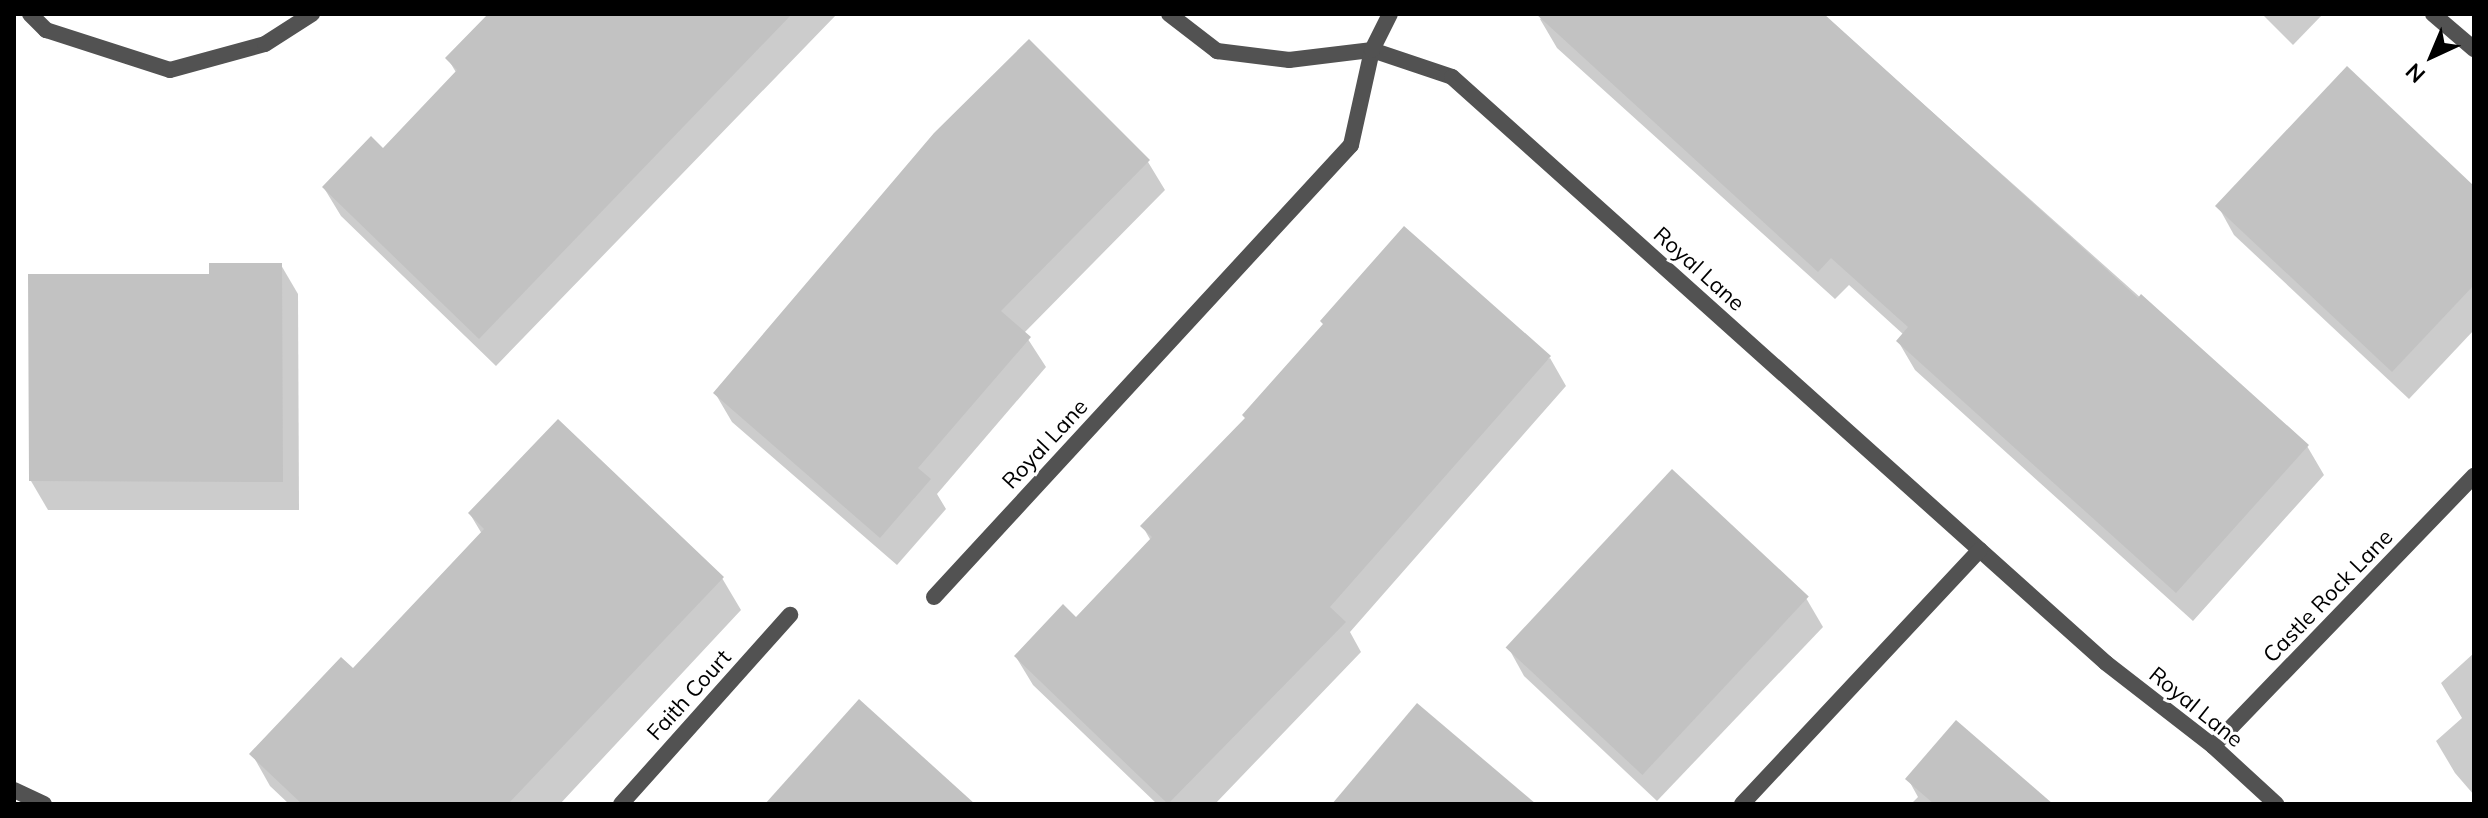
<!DOCTYPE html>
<style>
body{margin:0}
#map{position:relative;width:2488px;height:818px;overflow:hidden;background:#fff;font-family:Mulish,sans-serif}
div>[style]{position:absolute}
[style*='--x']{left:calc(var(--x)*1px);top:calc(var(--y)*1px);width:calc(var(--w)*1px);rotate:calc(var(--a)*1deg)}
.shadow>*{inset:0;background:#0003}
.building>*{inset:0;background:#c2c2c2;transform-origin:0 0}
.service>*{height:16px;margin:-8px;padding:0 8px;transform-origin:8px;border-radius:8px;background:#525252}
.minor>*{height:16px;margin:-8px;padding:0 8px;transform-origin:8px;border-radius:8px;background:#525252}
span{translate:-50% -50%;white-space:nowrap;text-align:center;line-height:1.15;-webkit-text-stroke:6px #fff;paint-order:stroke}
.street-label{font-size:22px;color:#000}
.frame{position:absolute;inset:0;border:16px solid #000;pointer-events:none}
.north{position:absolute;left:2392px;top:16px;width:80px;height:80px;-webkit-text-stroke:6px #fff;paint-order:stroke;rotate:224deg;font-size:22px;font-weight:700;line-height:32px;text-align:center;color:#000}
.north::after{content:'';display:block;margin:auto;width:28px;height:36px;background:#000;clip-path:polygon(50% 0,100% 100%,50% 72%,0 100%)}
</style>
<div id="map">
<div class="shadow">
<i style="clip-path:polygon(491px 14px,837px 14px,496px 366px,341px 216px,324px 188px,383px 151px,457px 74px,448px 59px)"></i>
<i style="clip-path:polygon(1545px 14px,1822px 14px,2307px 446px,2324px 475px,2193px 621px,1915px 370px,1898px 341px,1904px 335px,1849px 285px,1835px 299px,1557px 48px,1540px 19px)"></i>
<i style="clip-path:polygon(2262px 14px,2323px 14px,2293px 45px)"></i>
<i style="clip-path:polygon(1029px 42px,1148px 162px,1165px 190px,1024px 333px,1046px 367px,937px 494px,946px 509px,897px 565px,732px 422px,715px 393px)"></i>
<i style="clip-path:polygon(2474px 186px,2474px 330px,2409px 399px,2234px 235px,2218px 206px)"></i>
<i style="clip-path:polygon(281px 265px,298px 294px,299px 510px,48px 510px,31px 481px,211px 276px)"></i>
<i style="clip-path:polygon(1550px 358px,1566px 386px,1350px 632px,1361px 652px,1215px 804px,1157px 804px,1033px 685px,1016px 657px,1076px 620px,1151px 541px,1143px 527px)"></i>
<i style="clip-path:polygon(470px 514px,722px 578px,741px 610px,560px 804px,289px 804px,270px 786px,252px 754px,353px 671px,482px 534px)"></i>
<i style="clip-path:polygon(1806px 598px,1823px 627px,1657px 801px,1524px 676px,1508px 647px)"></i>
<i style="clip-path:polygon(2474px 653px,2474px 795px,2455px 773px,2436px 741px,2462px 718px,2441px 683px)"></i>
<i style="clip-path:polygon(1908px 779px,2050px 804px,1911px 804px,1918px 797px)"></i>
</div>
<div class="building">
<i style="clip-path:polygon(488px 14px,792px 14px,479px 339px,322px 187px,371px 136px,383px 148px,457px 70px,445px 58px)"></i>
<i style="clip-path:polygon(1536px 14px,1824px 14px,2138px 298px,2141px 294px,2309px 445px,2176px 593px,1896px 341px,1908px 327px,1831px 258px,1818px 272px)"></i>
<i style="clip-path:polygon(1029px 39px,1150px 160px,1001px 311px,1031px 337px,918px 468px,931px 479px,880px 538px,713px 393px,934px 133px)"></i>
<i style="clip-path:polygon(2347px 66px,2474px 186px,2474px 285px,2392px 372px,2215px 206px)"></i>
<i style="clip-path:polygon(1404px 226px,1551px 356px,1330px 607px,1346px 622px,1168px 804px,1014px 656px,1063px 604px,1076px 617px,1152px 537px,1140px 526px,1245px 418px,1242px 415px,1323px 324px,1320px 321px)"></i>
<i style="clip-path:polygon(209px 263px,282px 263px,283px 482px,29px 481px,28px 274px,209px 274px)"></i>
<i style="clip-path:polygon(558px 419px,724px 577px,508px 804px,302px 804px,249px 754px,341px 657px,353px 668px,484px 529px,468px 513px)"></i>
<i style="left:1672px;top:469px;width:187px;height:244px;rotate:43deg"></i>
<i style="clip-path:polygon(859px 699px,975px 804px,765px 804px)"></i>
<i style="clip-path:polygon(1417px 703px,1536px 804px,1332px 804px)"></i>
<i style="clip-path:polygon(1956px 720px,2053px 804px,1934px 804px,1905px 779px)"></i>
</div>
<div class="service">
<i style="--x:2433;--y:14;--w:54;--a:40.5"></i>
</div>
<div class="minor">
<i style="--x:30;--y:14;--w:23;--a:45"></i>
<i style="--x:46;--y:30;--w:130;--a:17.9"></i>
<i style="--x:170;--y:70;--w:98;--a:-15.3"></i>
<i style="--x:265;--y:44;--w:56;--a:-32.6"></i>
<i style="--x:1169;--y:14;--w:61;--a:37.6"></i>
<i style="--x:1217;--y:51;--w:73;--a:7.1"></i>
<i style="--x:1289;--y:60;--w:84;--a:-6.9"></i>
<i style="--x:1372;--y:50;--w:84;--a:18.6"></i>
<i style="--x:1452;--y:77;--w:878;--a:41.86"></i>
<i style="--x:2106;--y:663;--w:135;--a:37.8"></i>
<i style="--x:2213;--y:746;--w:86;--a:42.6"></i>
<i style="--x:934;--y:597;--w:615;--a:-47.31"></i>
<i style="--x:1351;--y:145;--w:97;--a:-77.5"></i>
<i style="--x:1372;--y:50;--w:40;--a:-63.4"></i>
<i style="--x:2213;--y:746;--w:376;--a:-46"></i>
<i style="--x:14;--y:790;--w:33;--a:25"></i>
<i style="--x:621;--y:804;--w:254;--a:-48.2"></i>
<i style="--x:1742;--y:804;--w:348;--a:-46.9"></i>
</div>
<div class="street-label">
<span style="left:1699px;top:269px;rotate:42deg">Royal Lane</span>
<span style="left:1045px;top:444px;rotate:-47deg">Royal Lane</span>
<span style="left:2328px;top:596px;rotate:-46deg">Castle Rock Lane</span>
<span style="left:689px;top:695px;rotate:-48deg">Faith Court</span>
<span style="left:2196px;top:707px;rotate:39deg">Royal Lane</span>
</div>
<div class="frame"></div>
<div class="north">N</div>
</div>
